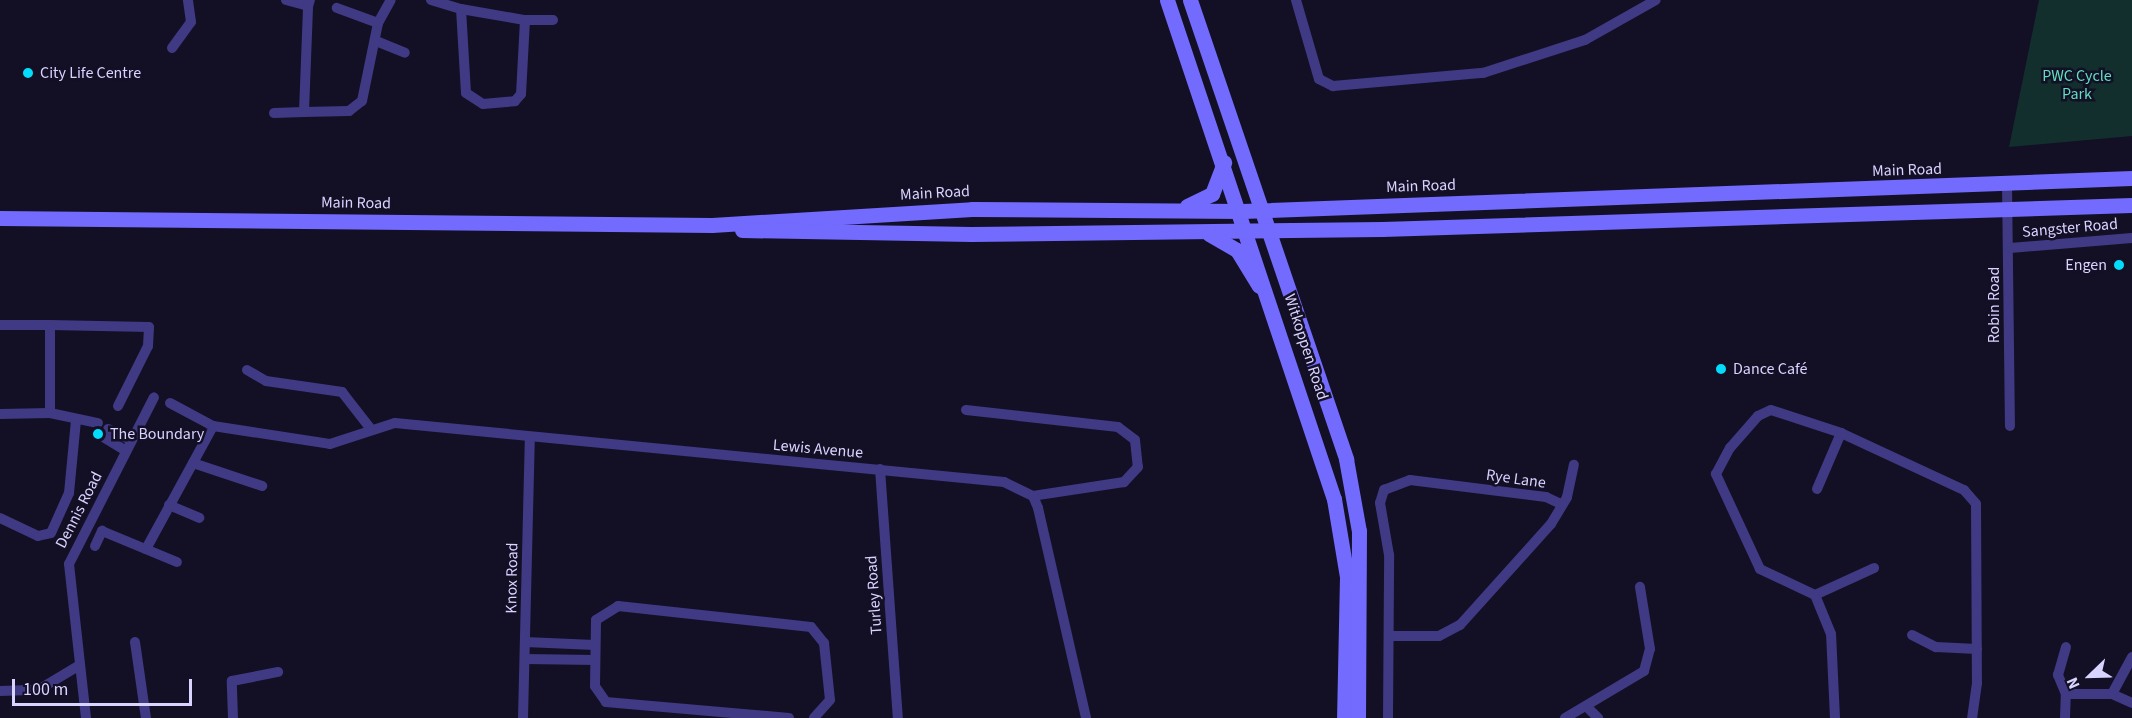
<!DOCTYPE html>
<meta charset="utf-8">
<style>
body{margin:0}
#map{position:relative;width:2132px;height:718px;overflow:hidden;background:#130f25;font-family:"Source Sans 3",sans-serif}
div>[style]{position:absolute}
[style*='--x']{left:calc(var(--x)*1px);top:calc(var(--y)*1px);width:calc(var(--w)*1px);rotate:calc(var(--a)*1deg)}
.green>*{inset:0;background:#122f2e}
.minor-tunnel>*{height:10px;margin-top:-5px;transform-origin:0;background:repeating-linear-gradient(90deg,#312c46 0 10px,transparent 0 15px)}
.minor>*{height:10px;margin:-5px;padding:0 5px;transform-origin:5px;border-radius:5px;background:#3f3a83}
.secondary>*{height:15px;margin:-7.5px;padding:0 7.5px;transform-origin:7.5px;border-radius:7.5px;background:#726bfd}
.dots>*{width:16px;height:16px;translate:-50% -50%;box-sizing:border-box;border:3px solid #130f25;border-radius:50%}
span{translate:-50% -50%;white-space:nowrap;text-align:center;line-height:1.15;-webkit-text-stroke:5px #130f25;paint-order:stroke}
.poi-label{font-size:16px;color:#d9d3ff}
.left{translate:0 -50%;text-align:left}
.right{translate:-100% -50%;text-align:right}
.park-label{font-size:16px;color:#5fdec1}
.street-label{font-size:16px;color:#d9d3ff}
.north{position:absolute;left:2060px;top:646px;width:60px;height:60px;-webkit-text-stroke:4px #130f25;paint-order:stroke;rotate:247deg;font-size:16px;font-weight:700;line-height:24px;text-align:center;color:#d9d3ff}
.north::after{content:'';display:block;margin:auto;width:21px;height:27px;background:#d9d3ff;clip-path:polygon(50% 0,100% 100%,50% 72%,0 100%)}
.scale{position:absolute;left:12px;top:679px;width:180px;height:27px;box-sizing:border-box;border:3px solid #d9d3ff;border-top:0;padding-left:8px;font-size:18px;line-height:21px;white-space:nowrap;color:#d9d3ff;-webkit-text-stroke:4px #130f25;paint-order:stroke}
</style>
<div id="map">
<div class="green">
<i style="clip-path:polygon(2039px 0,2132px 0,2132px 136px,2009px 147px)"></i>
</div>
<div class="minor-tunnel">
<i style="--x:93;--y:432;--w:11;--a:27"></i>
</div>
<div class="minor">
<i style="--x:286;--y:0;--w:23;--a:15"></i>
<i style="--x:308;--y:6;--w:6;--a:-72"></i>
<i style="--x:431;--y:0;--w:31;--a:17"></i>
<i style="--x:461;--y:9;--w:84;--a:86.6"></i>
<i style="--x:466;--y:93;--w:20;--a:33"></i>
<i style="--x:483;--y:104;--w:32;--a:-5"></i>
<i style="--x:515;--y:101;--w:9;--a:-49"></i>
<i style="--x:521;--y:94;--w:74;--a:-86.9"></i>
<i style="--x:525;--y:20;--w:28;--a:0"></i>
<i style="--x:1296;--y:0;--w:82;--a:73.8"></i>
<i style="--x:1319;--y:79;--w:16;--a:27"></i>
<i style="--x:1333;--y:86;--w:151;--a:-5"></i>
<i style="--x:1483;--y:73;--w:107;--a:-17.9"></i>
<i style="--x:1585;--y:40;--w:81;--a:-29.4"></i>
<i style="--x:461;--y:9;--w:65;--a:9.8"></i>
<i style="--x:378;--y:23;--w:26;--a:-61"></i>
<i style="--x:376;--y:41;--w:31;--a:22"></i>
<i style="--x:172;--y:48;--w:32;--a:-54"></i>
<i style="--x:191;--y:22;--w:22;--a:-98"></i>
<i style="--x:304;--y:112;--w:45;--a:-1.3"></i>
<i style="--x:349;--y:111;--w:16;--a:-38"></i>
<i style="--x:362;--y:101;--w:80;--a:-78.4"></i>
<i style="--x:378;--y:23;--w:44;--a:-159.9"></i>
<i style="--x:274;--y:113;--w:30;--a:-2"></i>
<i style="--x:304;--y:112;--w:106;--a:-87.8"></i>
<i style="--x:2007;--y:184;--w:242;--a:89.3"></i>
<i style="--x:2010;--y:248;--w:122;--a:-4.7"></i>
<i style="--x:0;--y:325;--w:50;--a:0"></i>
<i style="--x:50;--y:325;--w:88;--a:90"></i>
<i style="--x:50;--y:325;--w:99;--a:1.2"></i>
<i style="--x:149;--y:327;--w:19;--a:93"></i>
<i style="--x:148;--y:346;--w:67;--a:116.6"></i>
<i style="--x:247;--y:370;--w:22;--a:30"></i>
<i style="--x:266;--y:381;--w:77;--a:8.2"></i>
<i style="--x:342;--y:392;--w:46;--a:52.1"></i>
<i style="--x:170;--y:403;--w:49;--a:28.1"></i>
<i style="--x:966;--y:410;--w:153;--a:6.4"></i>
<i style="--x:1118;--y:427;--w:21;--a:37"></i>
<i style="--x:1135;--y:440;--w:27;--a:84"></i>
<i style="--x:1138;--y:467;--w:21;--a:133"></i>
<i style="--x:1124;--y:482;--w:92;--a:171.3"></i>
<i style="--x:0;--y:414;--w:50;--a:-1.1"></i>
<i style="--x:50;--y:413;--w:49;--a:11.8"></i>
<i style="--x:108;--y:429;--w:25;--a:26"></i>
<i style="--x:103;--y:437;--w:27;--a:31"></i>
<i style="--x:193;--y:463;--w:73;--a:18.4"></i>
<i style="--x:880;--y:469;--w:250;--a:85.9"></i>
<i style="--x:1817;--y:489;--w:61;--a:-66.8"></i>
<i style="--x:169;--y:505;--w:33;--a:23"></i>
<i style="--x:0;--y:518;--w:42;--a:25.3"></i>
<i style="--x:38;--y:536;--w:13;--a:-13"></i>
<i style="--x:51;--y:533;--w:44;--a:-65.8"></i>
<i style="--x:69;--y:493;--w:73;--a:-84.5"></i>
<i style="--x:95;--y:546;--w:17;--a:-65"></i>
<i style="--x:102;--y:531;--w:81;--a:22.5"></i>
<i style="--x:146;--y:549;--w:140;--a:-61.4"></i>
<i style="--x:213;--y:426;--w:118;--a:8.7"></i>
<i style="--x:330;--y:444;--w:68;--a:-17.9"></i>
<i style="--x:395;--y:423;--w:612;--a:5.53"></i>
<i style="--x:1004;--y:482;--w:32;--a:26"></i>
<i style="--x:1033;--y:496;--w:13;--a:67"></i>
<i style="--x:1038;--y:508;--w:215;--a:77.1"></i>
<i style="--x:1815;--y:595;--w:65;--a:-24.6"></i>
<i style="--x:1912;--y:635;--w:27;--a:27"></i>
<i style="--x:1936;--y:647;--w:41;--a:2.8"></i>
<i style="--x:1389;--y:636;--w:50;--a:0"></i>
<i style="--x:1439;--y:636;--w:24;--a:-28"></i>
<i style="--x:1460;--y:625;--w:136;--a:-48"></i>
<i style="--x:1551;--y:524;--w:31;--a:-59"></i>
<i style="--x:1567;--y:497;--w:33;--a:-78"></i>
<i style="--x:135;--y:642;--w:77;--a:81.8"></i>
<i style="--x:525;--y:642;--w:70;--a:2.5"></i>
<i style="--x:525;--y:659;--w:70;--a:0.8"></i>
<i style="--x:0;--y:691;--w:38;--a:-2"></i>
<i style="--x:38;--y:690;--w:49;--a:-30.8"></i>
<i style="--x:2066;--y:694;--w:46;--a:0"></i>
<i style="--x:2112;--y:694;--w:22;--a:24"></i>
<i style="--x:2112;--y:694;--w:42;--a:-61.6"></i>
<i style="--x:1587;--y:707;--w:16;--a:45"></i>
<i style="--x:86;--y:718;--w:155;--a:-96.3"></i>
<i style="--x:69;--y:564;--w:187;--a:-63"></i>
<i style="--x:233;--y:718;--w:37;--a:-92"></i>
<i style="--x:232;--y:681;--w:47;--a:-11.1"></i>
<i style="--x:523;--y:718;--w:279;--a:-88.6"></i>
<i style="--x:789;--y:718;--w:184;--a:-175"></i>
<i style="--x:606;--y:702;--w:19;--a:-125"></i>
<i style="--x:595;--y:686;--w:66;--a:-89.1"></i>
<i style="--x:596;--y:620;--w:26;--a:-32"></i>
<i style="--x:618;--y:606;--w:194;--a:6.2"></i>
<i style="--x:811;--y:627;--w:21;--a:51"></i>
<i style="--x:824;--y:643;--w:57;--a:84"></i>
<i style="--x:830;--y:700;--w:24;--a:132"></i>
<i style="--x:1388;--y:718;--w:163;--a:-89.6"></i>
<i style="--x:1389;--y:555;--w:53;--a:-99.8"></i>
<i style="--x:1380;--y:503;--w:14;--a:-73"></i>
<i style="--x:1384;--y:490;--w:28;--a:-21"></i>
<i style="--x:1410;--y:480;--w:137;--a:7.1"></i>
<i style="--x:1546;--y:497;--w:17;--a:25"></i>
<i style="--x:1565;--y:718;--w:92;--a:-30.7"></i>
<i style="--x:1644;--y:671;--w:23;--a:-75"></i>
<i style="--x:1650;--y:649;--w:63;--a:-99.2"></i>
<i style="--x:1835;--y:718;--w:84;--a:-92.7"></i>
<i style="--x:1831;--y:634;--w:42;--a:-112.3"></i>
<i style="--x:1815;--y:595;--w:61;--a:-154.7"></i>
<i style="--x:1760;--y:569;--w:105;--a:-114.9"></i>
<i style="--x:1716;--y:474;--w:30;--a:-62"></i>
<i style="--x:1730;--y:448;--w:43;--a:-48.8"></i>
<i style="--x:1758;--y:416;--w:14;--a:-25"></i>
<i style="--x:1771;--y:410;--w:74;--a:18.2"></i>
<i style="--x:1841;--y:433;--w:136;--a:24.9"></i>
<i style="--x:1964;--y:490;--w:18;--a:49"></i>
<i style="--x:1976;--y:504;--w:179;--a:89.7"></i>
<i style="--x:1977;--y:683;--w:35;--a:98"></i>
<i style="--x:2065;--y:718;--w:24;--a:-88"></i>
<i style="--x:2066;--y:694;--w:21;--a:-113"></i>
<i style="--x:2058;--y:675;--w:29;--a:-74"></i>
</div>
<div class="secondary">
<i style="--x:1167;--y:0;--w:526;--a:71.5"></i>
<i style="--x:1334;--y:499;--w:79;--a:80.5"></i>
<i style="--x:1347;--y:577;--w:141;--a:91.2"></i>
<i style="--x:1190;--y:0;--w:485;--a:71.2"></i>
<i style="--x:1346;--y:459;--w:73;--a:79.8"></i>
<i style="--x:1359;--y:531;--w:187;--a:90.3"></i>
<i style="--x:1187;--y:206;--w:28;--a:-26"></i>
<i style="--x:1212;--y:194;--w:34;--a:-69"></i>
<i style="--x:0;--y:218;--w:712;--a:0.56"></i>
<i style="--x:712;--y:225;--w:260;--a:-3.5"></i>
<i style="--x:972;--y:209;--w:270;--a:0.4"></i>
<i style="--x:1242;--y:211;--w:891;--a:-2.12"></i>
<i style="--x:742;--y:230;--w:229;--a:1"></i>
<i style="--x:971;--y:234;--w:411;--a:-0.7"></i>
<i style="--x:1382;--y:229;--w:750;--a:-1.83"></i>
<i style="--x:1209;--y:234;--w:32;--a:30"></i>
<i style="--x:1237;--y:250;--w:42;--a:58.6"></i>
</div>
<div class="dots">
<i style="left:28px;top:73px;background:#03ddfb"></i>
<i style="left:2119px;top:265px;background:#03ddfb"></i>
<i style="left:1721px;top:369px;background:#03ddfb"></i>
<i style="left:98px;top:434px;background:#03ddfb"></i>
</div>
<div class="poi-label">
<span class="left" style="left:40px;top:73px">City Life Centre</span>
<span class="right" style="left:2107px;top:265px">Engen</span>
<span class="left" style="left:1733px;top:369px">Dance Café</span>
<span class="left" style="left:110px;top:434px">The Boundary</span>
</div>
<div class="park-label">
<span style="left:2077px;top:85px">PWC Cycle<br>Park</span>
</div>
<div class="street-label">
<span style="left:1907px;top:170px;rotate:-2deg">Main Road</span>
<span style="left:1421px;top:186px;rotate:-2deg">Main Road</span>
<span style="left:935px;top:193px;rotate:-3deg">Main Road</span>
<span style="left:356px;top:203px;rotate:1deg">Main Road</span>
<span style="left:2070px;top:228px;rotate:-5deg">Sangster Road</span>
<span style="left:1994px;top:305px;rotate:-90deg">Robin Road</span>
<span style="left:1306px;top:347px;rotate:72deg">Witkoppen Road</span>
<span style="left:818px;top:449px;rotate:5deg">Lewis Avenue</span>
<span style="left:1516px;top:479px;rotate:8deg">Rye Lane</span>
<span style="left:79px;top:510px;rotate:-63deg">Dennis Road</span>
<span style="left:512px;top:578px;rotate:-89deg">Knox Road</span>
<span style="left:874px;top:595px;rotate:-94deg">Turley Road</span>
</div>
<div class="north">N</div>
<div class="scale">100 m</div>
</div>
